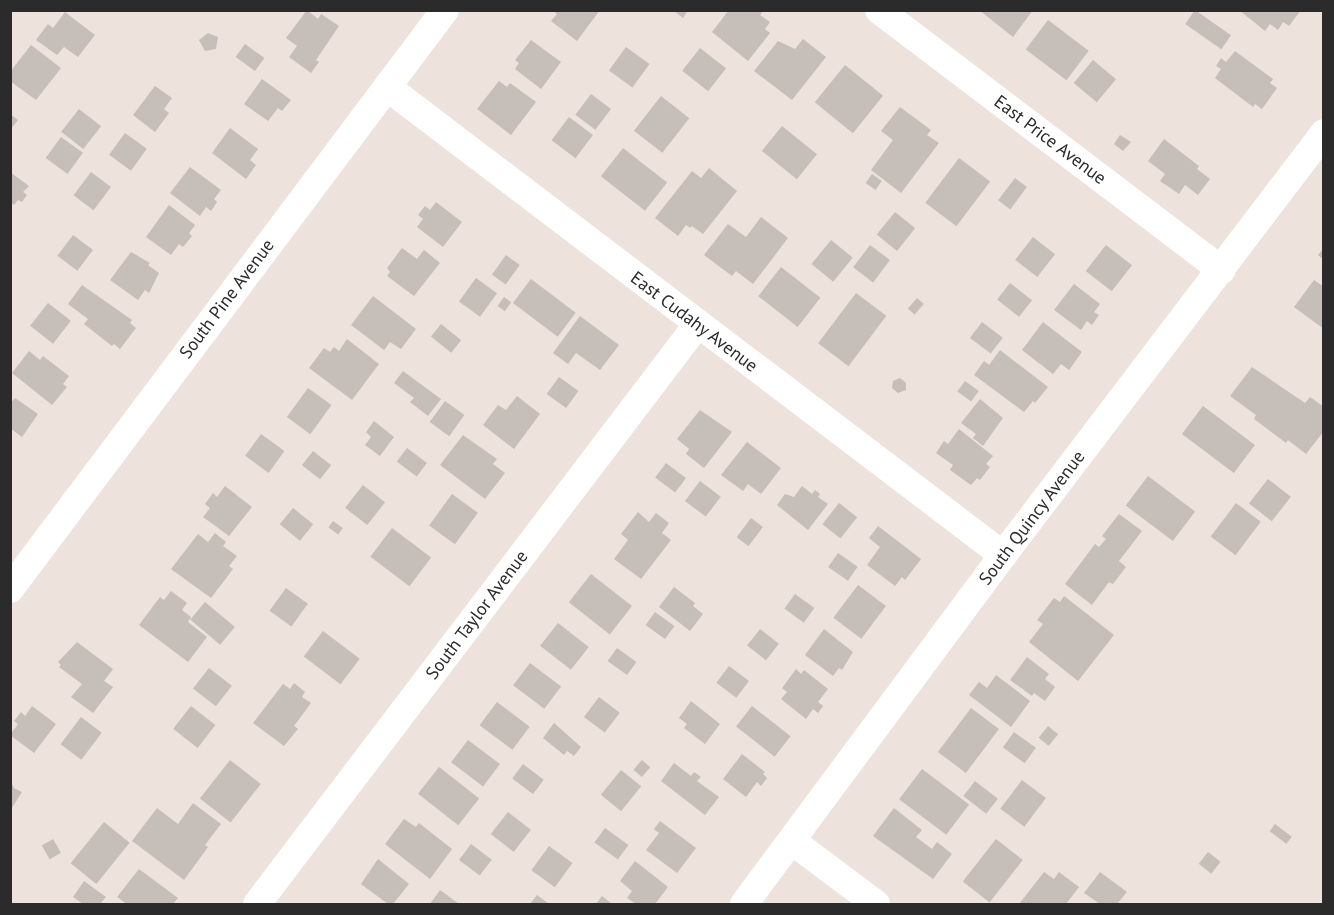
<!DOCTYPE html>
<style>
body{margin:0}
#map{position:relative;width:1334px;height:915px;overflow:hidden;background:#eee2dc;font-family:"PT Sans",sans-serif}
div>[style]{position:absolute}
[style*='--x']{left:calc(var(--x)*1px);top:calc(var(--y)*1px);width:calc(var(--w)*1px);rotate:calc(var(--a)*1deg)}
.building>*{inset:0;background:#c6beb8;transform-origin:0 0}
.minor>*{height:28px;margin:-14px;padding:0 14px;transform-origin:14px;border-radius:14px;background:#fff}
span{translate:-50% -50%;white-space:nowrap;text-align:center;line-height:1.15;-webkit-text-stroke:5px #fff;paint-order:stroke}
.street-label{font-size:18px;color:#2b2b2b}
.frame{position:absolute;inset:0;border:12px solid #2b2b2b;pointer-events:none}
</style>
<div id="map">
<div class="building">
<i style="clip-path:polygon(307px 10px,318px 19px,321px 14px,339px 26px,316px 60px,319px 62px,311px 73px,289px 57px,297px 46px,286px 38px)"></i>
<i style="clip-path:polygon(552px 10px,600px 10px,577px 41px,551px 21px,557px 14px)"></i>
<i style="clip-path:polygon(673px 10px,688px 10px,683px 18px)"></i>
<i style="clip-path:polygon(729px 10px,759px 10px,762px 13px,760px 15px,770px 22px,765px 29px,770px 33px,748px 61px,712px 32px)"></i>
<i style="clip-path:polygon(979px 10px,1033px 10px,1013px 37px)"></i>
<i style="left:1195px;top:10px;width:44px;height:17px;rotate:35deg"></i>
<i style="clip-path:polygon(1239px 10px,1301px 10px,1289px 26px,1283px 22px,1278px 30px,1270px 24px,1265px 31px)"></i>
<i style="clip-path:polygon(65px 12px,95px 35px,78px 57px,64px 47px,57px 55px,36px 40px,48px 24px,53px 28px)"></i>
<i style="left:1048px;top:20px;width:51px;height:37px;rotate:37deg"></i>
<i style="clip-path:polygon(208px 33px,218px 37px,216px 49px,205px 51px,199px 40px)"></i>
<i style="clip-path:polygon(803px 39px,826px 57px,792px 100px,754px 71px,778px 41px,795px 49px)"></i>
<i style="clip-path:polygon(531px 40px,561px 62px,541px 89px,515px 69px,519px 63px,515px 60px)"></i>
<i style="left:245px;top:44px;width:24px;height:16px;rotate:36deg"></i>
<i style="clip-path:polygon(31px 45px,61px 68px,36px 100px,10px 81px,10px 72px)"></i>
<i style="left:626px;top:47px;width:29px;height:29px;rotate:36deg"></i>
<i style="left:700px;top:48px;width:33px;height:29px;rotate:38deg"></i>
<i style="clip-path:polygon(1235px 51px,1273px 79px,1270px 83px,1277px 88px,1262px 109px,1255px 104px,1253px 107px,1215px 78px,1221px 69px,1216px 66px,1221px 58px,1226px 62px)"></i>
<i style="left:1093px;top:60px;width:30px;height:30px;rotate:40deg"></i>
<i style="left:845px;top:65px;width:49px;height:48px;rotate:39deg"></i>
<i style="clip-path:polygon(262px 79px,291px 100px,282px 111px,278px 108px,268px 121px,244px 104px)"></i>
<i style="clip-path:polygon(499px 81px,507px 87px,510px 83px,536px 102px,511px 135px,477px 109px)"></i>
<i style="clip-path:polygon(155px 86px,172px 98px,164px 109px,169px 113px,155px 132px,133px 115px)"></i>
<i style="left:591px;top:94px;width:25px;height:26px;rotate:37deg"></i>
<i style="left:661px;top:96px;width:36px;height:44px;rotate:38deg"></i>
<i style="clip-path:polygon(900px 107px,931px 130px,927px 135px,939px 143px,901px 193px,871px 170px,893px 140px,881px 131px)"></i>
<i style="left:79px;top:109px;width:28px;height:29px;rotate:38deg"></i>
<i style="clip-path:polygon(10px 114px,18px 120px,10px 130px)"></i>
<i style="left:569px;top:117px;width:30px;height:29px;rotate:37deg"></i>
<i style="left:782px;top:126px;width:45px;height:32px;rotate:39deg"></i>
<i style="clip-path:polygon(230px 128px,258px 149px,250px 160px,256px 165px,246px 179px,212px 153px)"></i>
<i style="left:125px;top:133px;width:27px;height:27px;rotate:36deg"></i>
<i style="clip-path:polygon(1120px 135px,1131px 142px,1123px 151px,1114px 144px)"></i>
<i style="left:61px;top:137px;width:27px;height:26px;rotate:36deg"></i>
<i style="clip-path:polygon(1164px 139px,1199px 166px,1197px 169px,1210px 179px,1198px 195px,1185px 185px,1179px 194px,1160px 181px,1165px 174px,1148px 161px)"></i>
<i style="left:623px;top:148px;width:56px;height:36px;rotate:38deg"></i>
<i style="left:959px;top:158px;width:39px;height:56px;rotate:37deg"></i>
<i style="clip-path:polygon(190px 167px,221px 190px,214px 199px,217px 202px,211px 211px,206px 207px,200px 216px,170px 193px)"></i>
<i style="clip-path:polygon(709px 168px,737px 191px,703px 234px,692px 226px,690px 228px,686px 225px,678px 236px,655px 218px,692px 171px,701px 178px)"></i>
<i style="clip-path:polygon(10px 172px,29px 186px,23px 192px,27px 195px,22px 202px,18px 200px,14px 205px,10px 202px)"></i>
<i style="left:91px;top:172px;width:25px;height:29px;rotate:37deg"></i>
<i style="left:872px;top:174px;width:12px;height:11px;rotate:35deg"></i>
<i style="left:1015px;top:178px;width:15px;height:28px;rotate:37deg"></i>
<i style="clip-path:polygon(436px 202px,462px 222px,443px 247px,417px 227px,423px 219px,418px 215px,425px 206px,430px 210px)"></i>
<i style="clip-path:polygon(169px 205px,195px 225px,189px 233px,192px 236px,183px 247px,179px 244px,171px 255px,146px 237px)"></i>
<i style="left:895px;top:212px;width:26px;height:29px;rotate:39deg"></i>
<i style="clip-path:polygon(761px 217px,788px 238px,753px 284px,736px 271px,732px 276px,704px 255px,728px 224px,746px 237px)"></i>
<i style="left:73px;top:235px;width:25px;height:26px;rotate:37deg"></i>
<i style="left:1033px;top:237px;width:28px;height:29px;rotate:38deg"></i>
<i style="left:831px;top:240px;width:28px;height:31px;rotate:39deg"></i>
<i style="left:870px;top:245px;width:25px;height:28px;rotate:37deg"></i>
<i style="left:1106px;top:245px;width:33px;height:33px;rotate:38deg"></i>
<i style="clip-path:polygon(402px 248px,417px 259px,424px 250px,440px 263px,414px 296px,387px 276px,390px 272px,387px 268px)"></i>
<i style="clip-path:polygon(1324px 248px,1324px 260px,1318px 255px)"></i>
<i style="clip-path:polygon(131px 252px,150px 263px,148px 265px,159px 273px,149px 293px,145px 290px,138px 300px,110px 280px)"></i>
<i style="left:506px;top:255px;width:17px;height:24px;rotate:36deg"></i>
<i style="left:781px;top:267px;width:50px;height:37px;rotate:38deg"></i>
<i style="left:476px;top:278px;width:26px;height:29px;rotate:36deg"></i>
<i style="left:531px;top:279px;width:56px;height:30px;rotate:37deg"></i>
<i style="clip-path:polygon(1314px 280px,1324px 287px,1324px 329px,1294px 307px)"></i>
<i style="left:1010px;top:283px;width:28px;height:21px;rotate:38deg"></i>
<i style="clip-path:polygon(1074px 284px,1100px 304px,1094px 312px,1099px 315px,1092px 325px,1087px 321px,1081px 330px,1054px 310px)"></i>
<i style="clip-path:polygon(82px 285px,132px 320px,130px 323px,136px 328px,120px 349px,114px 344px,112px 346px,84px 324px,88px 319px,68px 304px)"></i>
<i style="left:856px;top:293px;width:38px;height:63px;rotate:37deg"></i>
<i style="clip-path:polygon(373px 296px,416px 329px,401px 349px,390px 342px,384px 350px,351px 325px)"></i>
<i style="left:504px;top:297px;width:9px;height:11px;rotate:36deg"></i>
<i style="left:917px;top:298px;width:9px;height:14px;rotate:41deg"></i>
<i style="left:48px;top:303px;width:29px;height:29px;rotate:38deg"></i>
<i style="clip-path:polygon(580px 316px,619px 345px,600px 370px,576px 353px,568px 364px,553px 353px)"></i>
<i style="left:982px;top:322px;width:26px;height:20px;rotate:37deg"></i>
<i style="clip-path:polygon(1043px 322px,1082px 352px,1069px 370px,1061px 364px,1053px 374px,1022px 350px)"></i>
<i style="left:441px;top:324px;width:26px;height:16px;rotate:39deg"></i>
<i style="clip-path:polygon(347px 339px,379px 364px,352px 400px,309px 368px,324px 348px,330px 352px,334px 347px,339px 351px)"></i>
<i style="clip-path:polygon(1000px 350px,1048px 387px,1035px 403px,1033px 401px,1024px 412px,974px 375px,984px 361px,989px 365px)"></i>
<i style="clip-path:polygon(29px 351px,40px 360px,43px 356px,69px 376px,63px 384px,67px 387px,52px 405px,12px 373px)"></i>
<i style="clip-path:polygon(1252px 367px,1305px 403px,1310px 397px,1324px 407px,1324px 431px,1306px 454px,1288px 440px,1286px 443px,1254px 419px,1256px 415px,1230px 396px)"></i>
<i style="clip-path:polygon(403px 371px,441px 399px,428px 416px,410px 402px,414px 398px,394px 383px)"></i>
<i style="left:559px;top:377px;width:24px;height:21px;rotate:36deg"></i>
<i style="clip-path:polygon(900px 378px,906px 383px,906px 390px,898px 393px,892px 388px,893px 381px)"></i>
<i style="left:965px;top:381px;width:17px;height:13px;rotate:36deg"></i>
<i style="left:308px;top:388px;width:29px;height:36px;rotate:36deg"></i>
<i style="clip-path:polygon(517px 396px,540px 414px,514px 449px,483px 425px,498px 405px,506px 410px)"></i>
<i style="clip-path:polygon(15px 398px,38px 414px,22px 437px,10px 428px,10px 404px)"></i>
<i style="clip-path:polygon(980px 399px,1003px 418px,983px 446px,973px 438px,976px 434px,961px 423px)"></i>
<i style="left:445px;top:401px;width:24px;height:26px;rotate:36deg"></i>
<i style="left:1203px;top:406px;width:65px;height:35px;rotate:37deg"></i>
<i style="clip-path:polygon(700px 410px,732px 432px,704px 468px,686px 454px,689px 449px,677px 439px)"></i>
<i style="clip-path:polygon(374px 421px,394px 437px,380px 456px,365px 445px,371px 437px,366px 432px)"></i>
<i style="clip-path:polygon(959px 429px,993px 456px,986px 464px,990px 467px,980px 480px,977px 478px,971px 485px,950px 470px,953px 465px,936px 453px,944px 441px,948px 444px)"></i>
<i style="left:261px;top:434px;width:29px;height:27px;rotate:36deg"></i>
<i style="clip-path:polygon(463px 435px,497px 459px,493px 464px,505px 473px,485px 499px,440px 465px)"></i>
<i style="clip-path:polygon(747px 442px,781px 468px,761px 494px,748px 484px,743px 491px,721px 475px)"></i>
<i style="left:407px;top:448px;width:25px;height:17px;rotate:37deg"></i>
<i style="left:313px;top:451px;width:23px;height:18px;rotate:38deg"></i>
<i style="left:666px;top:463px;width:25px;height:18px;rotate:37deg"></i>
<i style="left:1148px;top:476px;width:59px;height:37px;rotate:37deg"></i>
<i style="left:1268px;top:479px;width:29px;height:31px;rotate:38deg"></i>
<i style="left:700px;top:481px;width:26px;height:25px;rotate:37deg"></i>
<i style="left:363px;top:485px;width:28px;height:29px;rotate:38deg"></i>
<i style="clip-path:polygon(225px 486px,252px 507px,229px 536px,203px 517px,210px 508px,205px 504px,213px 493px,217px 497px)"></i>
<i style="clip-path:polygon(802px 486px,812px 494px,815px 490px,820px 494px,818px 497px,828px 504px,808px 530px,777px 505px,785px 494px,794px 497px)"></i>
<i style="left:452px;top:494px;width:32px;height:39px;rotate:36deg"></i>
<i style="left:839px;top:503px;width:23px;height:27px;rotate:38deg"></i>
<i style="left:1236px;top:503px;width:31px;height:42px;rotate:37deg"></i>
<i style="left:293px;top:508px;width:26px;height:21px;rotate:39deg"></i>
<i style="clip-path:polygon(638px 512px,649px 522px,656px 513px,669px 523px,662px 533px,671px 540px,641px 579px,614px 559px,628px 540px,621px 534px)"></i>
<i style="clip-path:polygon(1119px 514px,1142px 531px,1119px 561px,1126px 567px,1113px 584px,1109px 582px,1092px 605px,1065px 584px,1095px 544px,1099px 547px,1106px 539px,1102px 536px)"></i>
<i style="left:751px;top:518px;width:15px;height:24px;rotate:37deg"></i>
<i style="left:333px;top:521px;width:12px;height:8px;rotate:35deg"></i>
<i style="clip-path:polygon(878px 526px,921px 559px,905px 580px,902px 577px,895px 586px,867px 565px,880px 547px,869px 538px)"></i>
<i style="left:392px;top:528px;width:49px;height:36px;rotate:37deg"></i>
<i style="clip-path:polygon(215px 533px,226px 542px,223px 546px,237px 556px,229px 566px,233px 569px,211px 598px,171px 569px,198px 534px,208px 542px)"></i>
<i style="left:838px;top:553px;width:24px;height:17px;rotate:35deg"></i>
<i style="left:591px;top:574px;width:52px;height:36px;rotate:38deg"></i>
<i style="left:858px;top:585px;width:35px;height:41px;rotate:37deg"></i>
<i style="clip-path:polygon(674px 587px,695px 603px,693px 606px,703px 614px,690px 631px,659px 607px)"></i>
<i style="left:286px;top:588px;width:27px;height:28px;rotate:36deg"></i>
<i style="clip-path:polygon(171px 591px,187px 603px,182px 610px,191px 617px,188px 622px,207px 637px,188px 662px,139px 625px,160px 597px,164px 600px)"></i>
<i style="left:795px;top:594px;width:24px;height:18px;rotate:36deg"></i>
<i style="clip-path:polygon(1064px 596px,1114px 635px,1078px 681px,1029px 642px,1043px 624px,1037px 620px,1054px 598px,1060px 602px)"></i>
<i style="left:205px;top:602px;width:39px;height:23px;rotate:40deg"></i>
<i style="left:655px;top:612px;width:24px;height:16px;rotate:36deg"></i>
<i style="left:558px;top:623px;width:39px;height:29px;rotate:38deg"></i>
<i style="left:760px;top:629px;width:24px;height:21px;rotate:38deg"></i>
<i style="clip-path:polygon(824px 629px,853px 652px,842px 670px,839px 668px,833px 676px,805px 655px)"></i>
<i style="left:323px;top:631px;width:46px;height:32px;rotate:37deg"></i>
<i style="clip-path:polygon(77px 642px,113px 669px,104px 681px,113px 687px,93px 713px,71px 697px,82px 684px,59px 667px,61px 665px,58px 662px)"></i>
<i style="left:617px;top:648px;width:24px;height:16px;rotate:36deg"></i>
<i style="clip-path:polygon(1027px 657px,1049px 674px,1045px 679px,1055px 687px,1045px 701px,1034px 693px,1032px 696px,1010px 680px)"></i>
<i style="left:530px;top:663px;width:39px;height:28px;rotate:37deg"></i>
<i style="left:729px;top:666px;width:25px;height:21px;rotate:37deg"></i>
<i style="left:209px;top:668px;width:29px;height:26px;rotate:38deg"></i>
<i style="clip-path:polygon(796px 669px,801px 674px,804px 670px,828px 689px,818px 702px,823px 706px,818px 713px,813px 709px,806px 719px,781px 699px,787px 692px,782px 688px)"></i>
<i style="clip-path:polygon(996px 675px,1030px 701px,1011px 727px,969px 695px,979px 682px,987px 688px)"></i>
<i style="clip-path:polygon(294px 683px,305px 692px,302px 697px,311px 703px,294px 726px,298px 729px,284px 746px,253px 723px,283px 684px,290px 689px)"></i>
<i style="left:599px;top:697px;width:26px;height:25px;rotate:37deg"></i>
<i style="clip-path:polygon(691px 701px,720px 724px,705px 744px,684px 728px,687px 724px,679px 718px)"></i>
<i style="left:497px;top:702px;width:41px;height:29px;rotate:37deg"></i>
<i style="clip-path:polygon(32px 706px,56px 724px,34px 753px,10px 735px,18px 724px,14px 721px,21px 712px,25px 716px)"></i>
<i style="left:191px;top:706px;width:31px;height:29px;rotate:38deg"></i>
<i style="left:752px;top:706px;width:49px;height:26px;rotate:38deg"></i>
<i style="left:971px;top:708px;width:35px;height:55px;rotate:37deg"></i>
<i style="left:81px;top:717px;width:26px;height:34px;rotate:37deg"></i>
<i style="clip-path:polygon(554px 723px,581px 747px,574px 756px,567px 751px,564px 755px,543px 738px)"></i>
<i style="left:1048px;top:726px;width:13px;height:15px;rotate:39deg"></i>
<i style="left:1014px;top:732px;width:27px;height:19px;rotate:36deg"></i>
<i style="left:468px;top:740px;width:40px;height:28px;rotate:37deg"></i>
<i style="clip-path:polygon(742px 754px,765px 772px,763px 774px,767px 778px,761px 786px,757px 782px,746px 797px,723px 779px)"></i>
<i style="left:230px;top:760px;width:39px;height:49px;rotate:38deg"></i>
<i style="left:642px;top:760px;width:11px;height:13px;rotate:41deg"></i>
<i style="clip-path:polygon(674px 763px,691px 776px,694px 772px,701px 777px,697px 781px,719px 797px,705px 815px,661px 781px)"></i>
<i style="left:523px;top:764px;width:26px;height:18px;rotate:37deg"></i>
<i style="left:439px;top:767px;width:51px;height:34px;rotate:38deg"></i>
<i style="left:922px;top:769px;width:59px;height:38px;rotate:37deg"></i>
<i style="left:621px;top:770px;width:26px;height:32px;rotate:39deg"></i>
<i style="clip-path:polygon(10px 780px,14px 788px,22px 792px,10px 811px)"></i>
<i style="left:1022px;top:780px;width:30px;height:36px;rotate:37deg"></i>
<i style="left:975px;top:781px;width:29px;height:19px;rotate:38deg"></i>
<i style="clip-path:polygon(193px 803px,221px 824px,205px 845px,208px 847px,184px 880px,132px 841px,157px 808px,178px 824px)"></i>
<i style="clip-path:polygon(894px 808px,922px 830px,916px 837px,932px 849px,937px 842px,952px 854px,933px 879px,873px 836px)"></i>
<i style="left:508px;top:812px;width:29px;height:28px;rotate:38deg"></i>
<i style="clip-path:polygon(404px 819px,416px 827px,419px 823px,452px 849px,430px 879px,385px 844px)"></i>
<i style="clip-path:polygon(660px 821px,696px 848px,677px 873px,646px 850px,659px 833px,654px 829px)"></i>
<i style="left:104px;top:822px;width:33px;height:53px;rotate:39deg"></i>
<i style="left:1275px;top:824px;width:21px;height:9px;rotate:37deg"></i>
<i style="left:605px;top:828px;width:29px;height:18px;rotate:36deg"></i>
<i style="left:53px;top:839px;width:16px;height:13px;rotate:60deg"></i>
<i style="left:996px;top:839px;width:34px;height:54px;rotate:38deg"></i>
<i style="left:471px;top:844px;width:26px;height:20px;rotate:37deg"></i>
<i style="left:549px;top:846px;width:29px;height:30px;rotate:36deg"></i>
<i style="left:1208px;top:852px;width:16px;height:15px;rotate:38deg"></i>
<i style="clip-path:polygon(378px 859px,409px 884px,393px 904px,388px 904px,361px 884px)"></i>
<i style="clip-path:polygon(635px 861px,668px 887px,655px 904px,636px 904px,627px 898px,632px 891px,620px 881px)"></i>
<i style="clip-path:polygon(139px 869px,178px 898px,173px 904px,127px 904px,117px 897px)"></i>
<i style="clip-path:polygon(1044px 872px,1054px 879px,1059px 872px,1079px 887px,1066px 904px,1019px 904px)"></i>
<i style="clip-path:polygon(1100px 872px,1127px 892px,1117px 904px,1100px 904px,1084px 893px)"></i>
<i style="clip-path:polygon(84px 881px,106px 897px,100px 904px,83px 904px,73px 897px)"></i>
<i style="clip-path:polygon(440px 890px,459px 904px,430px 904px)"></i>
<i style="clip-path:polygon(537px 895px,549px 904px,530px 904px)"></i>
<i style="clip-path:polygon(602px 896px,612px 904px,596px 904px)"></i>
</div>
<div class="minor">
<i style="--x:879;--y:10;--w:430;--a:37.2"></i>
<i style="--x:387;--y:87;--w:774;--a:37.23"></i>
<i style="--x:10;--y:589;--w:724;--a:-53.08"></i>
<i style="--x:792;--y:841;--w:105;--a:36.9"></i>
<i style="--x:257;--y:904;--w:727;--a:-52.77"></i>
<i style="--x:744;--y:904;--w:435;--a:-53.4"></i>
<i style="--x:1003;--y:555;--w:530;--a:-52.74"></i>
</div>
<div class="street-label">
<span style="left:1050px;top:140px;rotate:37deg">East Price Avenue</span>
<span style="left:227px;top:299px;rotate:-53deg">South Pine Avenue</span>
<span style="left:694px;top:322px;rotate:37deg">East Cudahy Avenue</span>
<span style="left:1032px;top:518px;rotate:-53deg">South Quincy Avenue</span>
<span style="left:477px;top:615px;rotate:-53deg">South Taylor Avenue</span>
</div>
<div class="frame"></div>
</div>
